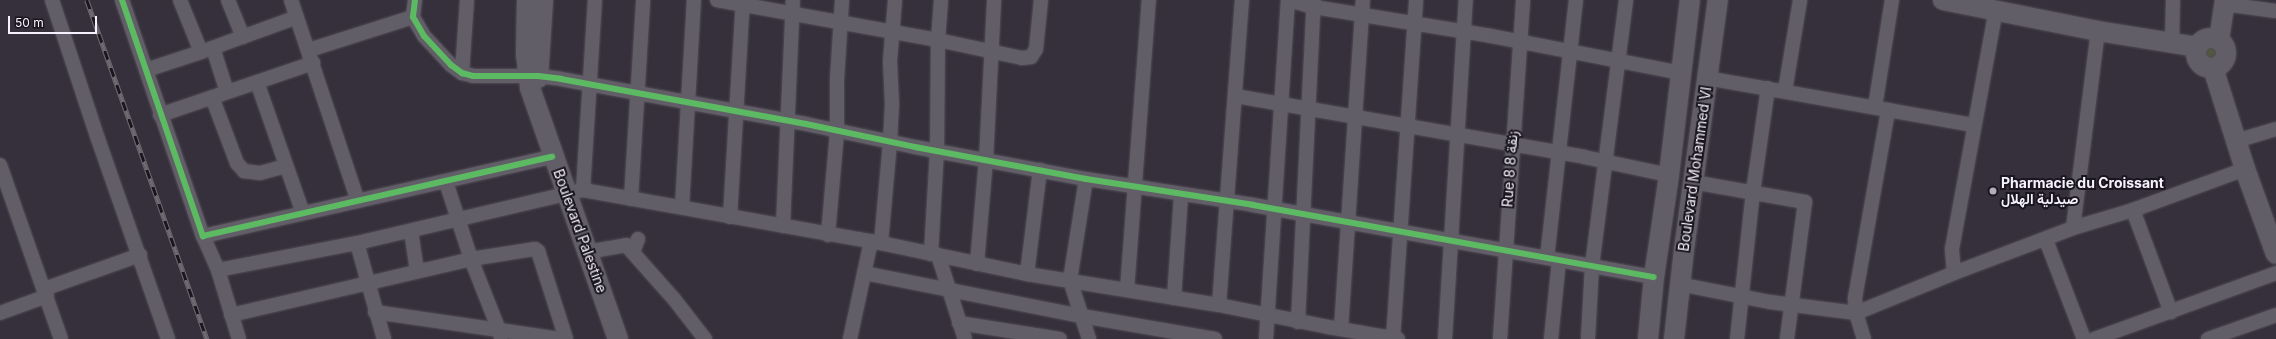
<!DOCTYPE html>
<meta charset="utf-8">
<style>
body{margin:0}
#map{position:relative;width:2276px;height:339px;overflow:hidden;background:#36303c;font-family:Inter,Vazirmatn,sans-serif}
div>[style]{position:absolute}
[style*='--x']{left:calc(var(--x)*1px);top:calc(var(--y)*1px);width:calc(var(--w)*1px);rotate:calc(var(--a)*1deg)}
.green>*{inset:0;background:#53583f}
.round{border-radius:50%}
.roads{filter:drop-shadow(0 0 1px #514d57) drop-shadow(0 0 1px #514d57)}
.street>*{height:14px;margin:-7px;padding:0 7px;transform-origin:7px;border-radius:7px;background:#625e67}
.secondary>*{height:20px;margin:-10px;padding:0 10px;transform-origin:10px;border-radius:10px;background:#625e67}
.secondary>.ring{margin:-10px;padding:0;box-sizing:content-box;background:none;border:20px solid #625e67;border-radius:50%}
.rail>*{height:4.5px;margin-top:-2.25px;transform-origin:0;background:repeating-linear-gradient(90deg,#1a1620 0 9px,#6d6a72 0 18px);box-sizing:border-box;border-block:1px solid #6d6a72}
.cycleway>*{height:6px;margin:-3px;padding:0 3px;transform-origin:3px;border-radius:3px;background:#5cba63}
.dots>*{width:11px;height:11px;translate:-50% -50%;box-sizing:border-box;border:2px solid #1a1620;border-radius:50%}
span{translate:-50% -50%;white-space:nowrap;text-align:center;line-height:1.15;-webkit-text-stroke:4px #1a1620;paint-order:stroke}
.street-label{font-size:14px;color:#f6f1fe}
.poi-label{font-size:14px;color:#f6f1fe;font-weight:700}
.left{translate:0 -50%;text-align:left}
.scale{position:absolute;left:8px;top:16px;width:89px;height:18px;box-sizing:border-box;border:2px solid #f6f1fe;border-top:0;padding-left:5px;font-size:12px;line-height:14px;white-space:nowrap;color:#f6f1fe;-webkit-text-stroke:3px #1a1620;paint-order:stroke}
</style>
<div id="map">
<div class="green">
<i class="round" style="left:2199px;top:42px;width:22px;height:22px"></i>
</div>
<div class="roads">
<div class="street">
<i style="--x:52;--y:0;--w:146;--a:71.7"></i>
<i style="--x:98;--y:139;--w:212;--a:70.7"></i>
<i style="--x:122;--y:0;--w:250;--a:71.1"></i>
<i style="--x:203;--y:236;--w:358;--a:-12.8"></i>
<i style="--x:180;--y:0;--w:56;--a:68"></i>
<i style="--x:228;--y:0;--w:40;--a:68"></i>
<i style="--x:291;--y:0;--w:212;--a:71.6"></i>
<i style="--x:415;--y:0;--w:17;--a:97"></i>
<i style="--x:413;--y:17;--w:22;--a:60"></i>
<i style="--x:424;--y:36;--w:40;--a:47"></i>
<i style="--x:451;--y:65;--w:14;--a:36"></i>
<i style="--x:462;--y:73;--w:11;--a:15"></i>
<i style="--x:473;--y:76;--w:65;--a:0"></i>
<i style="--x:538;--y:76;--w:23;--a:7"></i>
<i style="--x:561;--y:79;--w:249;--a:10.4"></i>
<i style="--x:806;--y:124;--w:111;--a:11.9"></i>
<i style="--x:915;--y:147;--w:174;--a:10.6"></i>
<i style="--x:1086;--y:179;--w:169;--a:8.8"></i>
<i style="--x:1253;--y:205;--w:407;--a:10.2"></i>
<i style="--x:717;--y:0;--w:225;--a:10.3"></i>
<i style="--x:938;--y:40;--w:86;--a:12.1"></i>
<i style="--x:1022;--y:58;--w:9;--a:-6"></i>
<i style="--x:1031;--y:57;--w:9;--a:-58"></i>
<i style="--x:1036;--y:49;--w:49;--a:-84.2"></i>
<i style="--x:1289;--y:0;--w:26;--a:16"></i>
<i style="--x:1314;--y:7;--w:179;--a:9.3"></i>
<i style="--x:1491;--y:36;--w:194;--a:11"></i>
<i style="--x:2224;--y:4;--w:52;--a:7.7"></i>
<i style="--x:2172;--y:43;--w:43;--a:-88.7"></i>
<i style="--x:213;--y:48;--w:46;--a:72.3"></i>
<i style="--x:309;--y:50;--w:109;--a:-17.6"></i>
<i style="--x:146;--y:70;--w:58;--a:-18.1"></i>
<i style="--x:201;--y:52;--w:102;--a:-20"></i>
<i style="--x:462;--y:73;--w:73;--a:-86.1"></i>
<i style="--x:1707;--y:78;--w:271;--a:10"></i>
<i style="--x:257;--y:82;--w:139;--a:70.7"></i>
<i style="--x:1785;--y:91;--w:92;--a:-80.6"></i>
<i style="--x:1236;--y:96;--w:353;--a:9.9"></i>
<i style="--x:1584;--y:157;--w:87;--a:12"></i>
<i style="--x:212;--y:97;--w:71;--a:69.3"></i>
<i style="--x:237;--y:163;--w:11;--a:49"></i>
<i style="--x:244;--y:171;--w:16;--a:7"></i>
<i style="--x:260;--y:173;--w:27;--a:-15"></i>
<i style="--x:1875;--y:107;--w:108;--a:-81"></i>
<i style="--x:160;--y:115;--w:162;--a:-18.8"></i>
<i style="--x:2236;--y:141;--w:42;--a:-16.7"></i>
<i style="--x:0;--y:165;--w:184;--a:70.7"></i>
<i style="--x:1086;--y:179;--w:102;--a:99"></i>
<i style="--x:1070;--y:280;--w:62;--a:72.1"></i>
<i style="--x:446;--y:182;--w:81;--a:72"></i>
<i style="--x:471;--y:259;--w:76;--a:68.5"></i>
<i style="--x:499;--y:330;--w:63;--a:8.3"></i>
<i style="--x:1693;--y:182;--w:114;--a:10.1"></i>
<i style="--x:1805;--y:202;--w:138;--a:97.5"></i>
<i style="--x:583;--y:190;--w:190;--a:-86.4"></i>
<i style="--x:631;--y:199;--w:199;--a:-86.5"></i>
<i style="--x:682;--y:207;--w:207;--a:-86.7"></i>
<i style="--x:2133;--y:210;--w:109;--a:69.6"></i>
<i style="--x:730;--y:217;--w:217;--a:-86.6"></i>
<i style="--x:783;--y:226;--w:226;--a:-87.5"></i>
<i style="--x:2073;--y:228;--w:199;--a:-82.8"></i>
<i style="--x:411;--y:231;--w:40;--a:81.5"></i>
<i style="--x:828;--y:235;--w:103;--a:-85"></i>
<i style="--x:837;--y:132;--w:52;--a:-90"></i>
<i style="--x:837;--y:80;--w:80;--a:-86.4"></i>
<i style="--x:203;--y:236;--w:37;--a:66"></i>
<i style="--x:218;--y:270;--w:72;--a:73.1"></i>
<i style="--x:2046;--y:240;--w:106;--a:69"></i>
<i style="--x:357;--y:243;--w:100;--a:74.3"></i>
<i style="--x:881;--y:243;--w:101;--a:-84.9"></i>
<i style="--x:890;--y:142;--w:38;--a:-87"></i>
<i style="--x:892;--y:104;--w:43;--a:-92.7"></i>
<i style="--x:890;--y:61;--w:61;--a:-85.3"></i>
<i style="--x:587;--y:252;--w:40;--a:-10"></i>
<i style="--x:626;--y:245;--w:72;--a:48.4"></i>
<i style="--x:674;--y:299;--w:51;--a:52.2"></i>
<i style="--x:633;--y:252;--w:14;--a:-69"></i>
<i style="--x:931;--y:254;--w:103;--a:-86.7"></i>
<i style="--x:937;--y:151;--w:111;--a:-89.5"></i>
<i style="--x:938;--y:40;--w:40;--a:-85.7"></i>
<i style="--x:938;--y:255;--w:88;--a:72.2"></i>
<i style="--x:1547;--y:258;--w:260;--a:-83.6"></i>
<i style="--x:977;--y:264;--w:104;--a:-85.1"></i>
<i style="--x:986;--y:160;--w:160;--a:-87.1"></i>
<i style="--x:218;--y:270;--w:142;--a:-11"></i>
<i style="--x:357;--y:243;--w:232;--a:-13.2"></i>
<i style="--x:583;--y:190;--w:303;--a:10.1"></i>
<i style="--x:881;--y:243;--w:149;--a:12"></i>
<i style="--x:1027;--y:274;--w:194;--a:9.2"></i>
<i style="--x:1219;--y:305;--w:111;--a:11.4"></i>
<i style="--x:1328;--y:327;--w:71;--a:9.7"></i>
<i style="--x:864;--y:273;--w:222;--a:11.2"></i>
<i style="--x:1082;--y:316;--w:135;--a:9.8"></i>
<i style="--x:1954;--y:273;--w:24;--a:-95"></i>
<i style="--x:1952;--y:249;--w:243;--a:-79.6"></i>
<i style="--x:1027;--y:274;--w:105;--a:-82.9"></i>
<i style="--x:1679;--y:284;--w:93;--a:11.2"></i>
<i style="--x:1770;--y:302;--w:87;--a:7.3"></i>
<i style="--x:1856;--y:313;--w:106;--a:-22.2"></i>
<i style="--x:1954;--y:273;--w:127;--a:-20.7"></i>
<i style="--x:2073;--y:228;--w:63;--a:-16.7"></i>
<i style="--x:2133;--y:210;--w:119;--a:-20.1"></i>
<i style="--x:44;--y:289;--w:102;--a:-19.5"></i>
<i style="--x:1127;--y:290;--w:291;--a:-85.7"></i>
<i style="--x:1174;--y:298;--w:104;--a:-86.1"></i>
<i style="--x:1219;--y:305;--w:306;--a:-85.7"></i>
<i style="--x:375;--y:312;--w:125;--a:8.3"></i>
<i style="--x:499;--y:330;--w:7;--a:74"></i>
<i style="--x:0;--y:313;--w:50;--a:-19.9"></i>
<i style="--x:231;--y:315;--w:246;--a:-13.1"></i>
<i style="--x:471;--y:259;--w:65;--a:-8.9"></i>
<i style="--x:535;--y:249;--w:4;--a:34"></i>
<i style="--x:538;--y:251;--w:92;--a:72.3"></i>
<i style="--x:1298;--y:322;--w:322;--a:-87.2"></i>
<i style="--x:959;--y:323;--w:102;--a:9"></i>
<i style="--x:1341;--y:329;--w:330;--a:-86.2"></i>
<i style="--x:850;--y:339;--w:100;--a:-77.9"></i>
<i style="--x:1266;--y:339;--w:340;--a:-86.3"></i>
<i style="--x:1393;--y:339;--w:340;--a:-86.1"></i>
<i style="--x:1445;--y:339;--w:340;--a:-86.5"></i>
<i style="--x:1500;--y:339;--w:340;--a:-86.1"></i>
<i style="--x:1551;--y:339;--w:79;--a:-84.2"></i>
<i style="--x:1588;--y:339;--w:73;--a:-86.9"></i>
<i style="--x:1592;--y:266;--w:268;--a:-82.7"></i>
<i style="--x:1737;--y:339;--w:148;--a:-83.8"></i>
<i style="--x:1753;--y:192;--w:105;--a:-81.8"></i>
<i style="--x:1864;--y:339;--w:27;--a:-107"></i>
<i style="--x:1856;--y:313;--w:15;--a:-94"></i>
<i style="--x:1855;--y:298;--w:191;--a:-80"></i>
<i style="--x:2094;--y:339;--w:194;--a:-19.9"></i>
<i style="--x:2208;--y:339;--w:72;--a:-19.4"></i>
</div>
<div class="secondary">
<i style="--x:527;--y:0;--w:54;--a:91.1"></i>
<i style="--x:526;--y:54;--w:34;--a:83"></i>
<i style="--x:530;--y:88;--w:266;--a:70.7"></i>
<i style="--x:1943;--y:0;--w:158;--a:11.3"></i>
<i style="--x:2098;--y:31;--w:100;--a:9.2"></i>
<i class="ring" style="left:2196px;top:38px;width:10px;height:10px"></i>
<i style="--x:2219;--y:40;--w:40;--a:-81.5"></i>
<i style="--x:2213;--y:68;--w:106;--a:72.4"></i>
<i style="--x:2245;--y:169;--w:90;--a:70"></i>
<i style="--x:538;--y:78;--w:78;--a:-86.3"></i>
<i style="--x:1648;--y:339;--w:62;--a:-84.5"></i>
<i style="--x:1654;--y:277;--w:103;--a:-81.6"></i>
<i style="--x:1669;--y:175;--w:176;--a:-83.2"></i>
<i style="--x:1674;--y:339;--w:90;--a:-83.6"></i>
<i style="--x:1684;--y:250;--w:252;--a:-82.3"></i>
</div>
</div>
<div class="rail">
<i style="--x:87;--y:0;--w:360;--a:70.5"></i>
</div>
<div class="cycleway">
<i style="--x:122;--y:0;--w:250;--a:71.1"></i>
<i style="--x:203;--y:236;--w:358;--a:-12.8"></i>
<i style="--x:415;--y:0;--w:17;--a:97"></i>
<i style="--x:413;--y:17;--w:22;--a:60"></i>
<i style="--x:424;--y:36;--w:40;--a:47"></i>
<i style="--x:451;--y:65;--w:14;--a:36"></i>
<i style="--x:462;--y:73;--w:11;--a:15"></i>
<i style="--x:473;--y:76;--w:65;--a:0"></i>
<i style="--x:538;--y:76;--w:23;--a:7"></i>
<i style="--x:561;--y:79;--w:249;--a:10.4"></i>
<i style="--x:806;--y:124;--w:111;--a:11.9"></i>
<i style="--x:915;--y:147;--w:174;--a:10.6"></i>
<i style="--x:1086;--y:179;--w:169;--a:8.8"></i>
<i style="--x:1253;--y:205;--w:407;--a:10.2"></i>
</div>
<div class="dots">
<i style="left:1993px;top:191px;background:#b3adba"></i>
</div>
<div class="street-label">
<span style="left:1510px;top:169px;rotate:-86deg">Rue 8 8 زنقة</span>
<span style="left:1695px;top:169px;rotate:-82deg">Boulevard Mohammed VI</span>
<span style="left:580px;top:231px;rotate:70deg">Boulevard Palestine</span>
</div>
<div class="poi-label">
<span class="left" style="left:2001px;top:191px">Pharmacie du Croissant<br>صيدلية الهلال</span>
</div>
<div class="scale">50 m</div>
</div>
